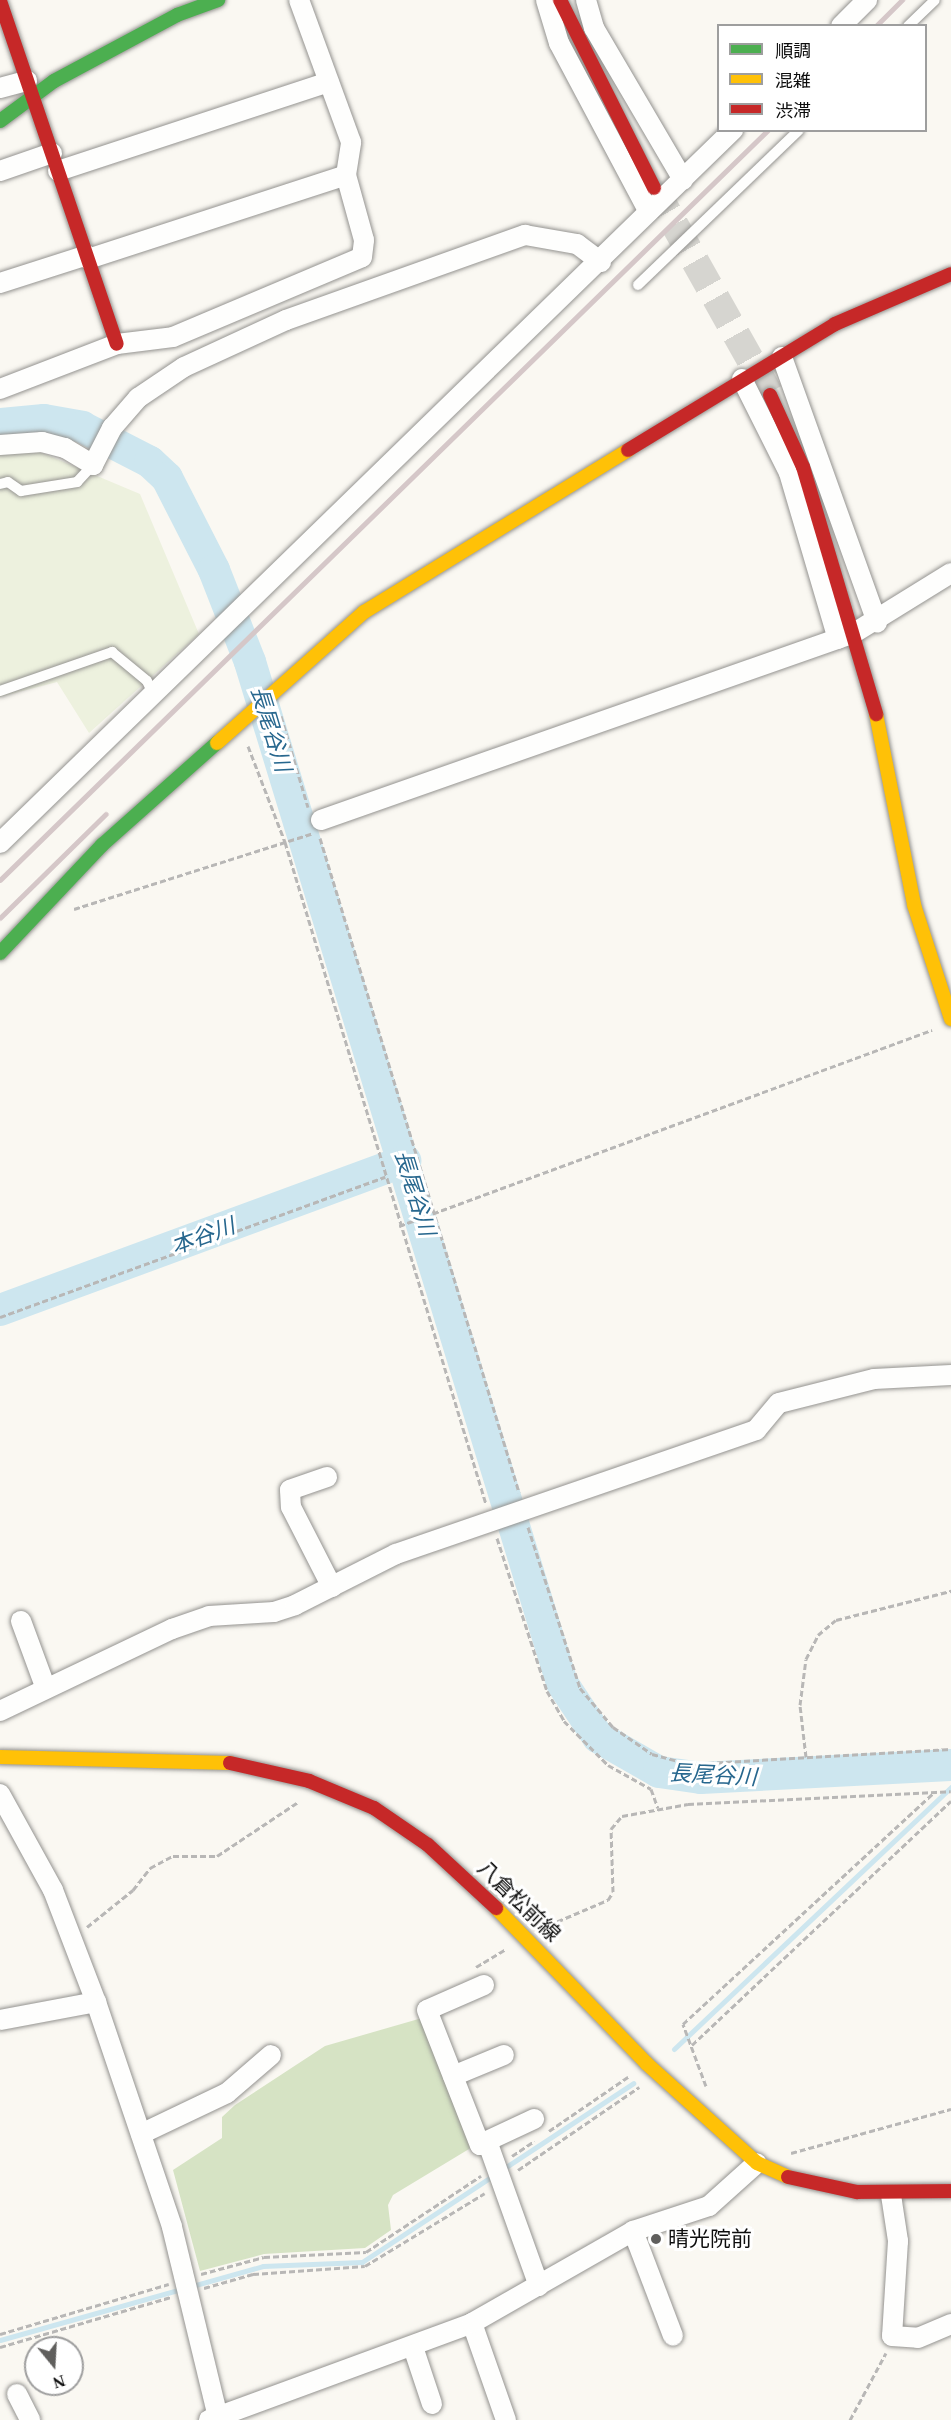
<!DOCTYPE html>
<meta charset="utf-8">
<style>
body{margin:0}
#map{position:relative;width:951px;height:2420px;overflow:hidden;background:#faf8f2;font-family:"Times New Roman","Noto Sans JP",serif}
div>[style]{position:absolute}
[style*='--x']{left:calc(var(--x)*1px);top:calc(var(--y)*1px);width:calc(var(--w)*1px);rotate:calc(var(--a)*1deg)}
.forest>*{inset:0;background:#d6e3c4}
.pitch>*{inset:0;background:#edf1de}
.stream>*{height:5px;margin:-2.5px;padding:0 2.5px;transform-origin:2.5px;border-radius:2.5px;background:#cde6ef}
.river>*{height:32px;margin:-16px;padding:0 16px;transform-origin:16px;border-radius:16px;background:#cde6ef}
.secondary-tunnel>*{height:28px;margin-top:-14px;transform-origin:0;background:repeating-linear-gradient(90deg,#d6d5d0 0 28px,transparent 0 42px)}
.path>*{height:3px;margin-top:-1.5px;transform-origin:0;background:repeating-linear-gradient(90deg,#b8b7b6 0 6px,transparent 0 9px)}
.roads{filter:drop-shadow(0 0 2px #949390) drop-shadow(0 0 2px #949390)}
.lane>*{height:10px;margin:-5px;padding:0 5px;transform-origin:5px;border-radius:5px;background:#fefefd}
.street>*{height:20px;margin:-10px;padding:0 10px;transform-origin:10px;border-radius:10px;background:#fefefd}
.fast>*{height:14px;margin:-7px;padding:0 7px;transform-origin:7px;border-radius:7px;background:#4caf50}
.slow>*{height:14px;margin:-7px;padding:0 7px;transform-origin:7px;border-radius:7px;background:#ffc107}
.jam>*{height:14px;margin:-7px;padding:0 7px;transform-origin:7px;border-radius:7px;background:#c62828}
.rail>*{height:4.5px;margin:-2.25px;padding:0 2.25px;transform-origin:2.25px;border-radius:2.25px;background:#d5c7c8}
.dots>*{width:16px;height:16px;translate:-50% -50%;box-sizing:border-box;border:3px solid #fff;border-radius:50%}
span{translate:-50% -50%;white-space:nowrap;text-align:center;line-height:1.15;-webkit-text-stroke:6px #fff;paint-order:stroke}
.street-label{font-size:21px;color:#0d0d0d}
.poi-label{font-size:21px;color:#0d0d0d}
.left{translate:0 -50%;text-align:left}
.water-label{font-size:22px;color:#27678e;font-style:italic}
.legend{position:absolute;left:717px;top:24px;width:210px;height:108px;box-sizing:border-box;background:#fff;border:2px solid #9e9e9e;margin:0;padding:8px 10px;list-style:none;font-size:18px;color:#0d0d0d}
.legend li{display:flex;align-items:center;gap:12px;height:30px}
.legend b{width:30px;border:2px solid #9e9e9e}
.north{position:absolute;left:24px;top:2336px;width:60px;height:60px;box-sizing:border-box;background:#fff;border:2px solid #9e9e9e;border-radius:50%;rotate:162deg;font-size:16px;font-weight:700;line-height:24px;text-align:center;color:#0d0d0d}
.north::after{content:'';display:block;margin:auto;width:21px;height:27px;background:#605f5d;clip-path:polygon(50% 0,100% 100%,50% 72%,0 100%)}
</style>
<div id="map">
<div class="forest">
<i style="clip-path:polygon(422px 2018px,474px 2146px,393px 2195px,388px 2205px,391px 2230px,365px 2248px,264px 2254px,200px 2271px,173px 2170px,222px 2138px,222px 2117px,235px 2105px,325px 2046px)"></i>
</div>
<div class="pitch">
<i style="clip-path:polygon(33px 449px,140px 494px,199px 634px,89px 733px,57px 682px,0 697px,0 454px)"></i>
</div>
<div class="stream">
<i style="--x:674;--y:2049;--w:381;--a:-43.4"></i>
<i style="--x:0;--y:2340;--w:273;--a:-15.7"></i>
<i style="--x:263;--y:2266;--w:99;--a:-2.3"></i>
<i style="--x:362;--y:2262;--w:325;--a:-33.4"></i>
</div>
<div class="river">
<i style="--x:0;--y:424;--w:44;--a:-5.2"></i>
<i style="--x:44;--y:420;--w:39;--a:10"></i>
<i style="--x:82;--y:427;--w:76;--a:27.2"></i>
<i style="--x:150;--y:462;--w:23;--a:43"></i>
<i style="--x:167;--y:478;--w:103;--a:62.9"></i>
<i style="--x:214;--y:570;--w:99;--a:68.6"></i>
<i style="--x:250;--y:662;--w:1068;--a:73.01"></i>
<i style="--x:562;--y:1683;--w:65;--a:56.3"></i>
<i style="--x:598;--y:1737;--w:70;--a:29.8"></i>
<i style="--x:659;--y:1772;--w:42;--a:8.1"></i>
<i style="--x:701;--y:1778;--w:250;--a:-3"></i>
<i style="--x:0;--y:1310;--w:432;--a:-20.2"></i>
</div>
<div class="secondary-tunnel">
<i style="--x:654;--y:188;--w:235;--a:60.7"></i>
</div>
<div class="path">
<i style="--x:281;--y:716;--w:95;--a:73.5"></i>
<i style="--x:248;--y:746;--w:103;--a:68.9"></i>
<i style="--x:285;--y:842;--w:692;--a:73.11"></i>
<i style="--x:320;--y:838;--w:684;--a:73.08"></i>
<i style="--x:74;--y:909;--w:249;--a:-17.6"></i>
<i style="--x:399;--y:1226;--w:568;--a:-20.19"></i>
<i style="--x:0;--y:1317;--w:410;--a:-20"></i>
<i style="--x:528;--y:1527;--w:169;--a:72.1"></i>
<i style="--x:580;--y:1688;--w:51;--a:49.8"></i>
<i style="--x:613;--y:1727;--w:47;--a:34.7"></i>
<i style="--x:652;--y:1754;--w:39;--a:15"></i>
<i style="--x:690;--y:1764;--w:261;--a:-3.3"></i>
<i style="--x:497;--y:1538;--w:161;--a:71.9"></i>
<i style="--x:547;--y:1691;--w:34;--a:60"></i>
<i style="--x:564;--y:1721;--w:62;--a:45"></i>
<i style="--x:608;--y:1765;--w:49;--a:29.2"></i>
<i style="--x:651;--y:1789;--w:20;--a:70"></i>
<i style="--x:806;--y:1757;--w:52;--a:-96.6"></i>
<i style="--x:800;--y:1705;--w:46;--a:-82.6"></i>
<i style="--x:806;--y:1659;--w:27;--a:-63"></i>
<i style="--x:818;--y:1635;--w:23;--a:-40"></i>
<i style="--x:836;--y:1620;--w:119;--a:-14.2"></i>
<i style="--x:549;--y:1925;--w:64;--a:-23"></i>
<i style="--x:608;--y:1900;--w:9;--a:-58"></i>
<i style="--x:613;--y:1892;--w:63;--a:-91.8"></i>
<i style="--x:611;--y:1829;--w:17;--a:-50"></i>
<i style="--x:622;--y:1816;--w:67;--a:-10.3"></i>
<i style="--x:688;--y:1804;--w:263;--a:-2.8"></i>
<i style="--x:87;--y:1927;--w:59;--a:-38.8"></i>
<i style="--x:133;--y:1890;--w:28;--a:-52"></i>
<i style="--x:150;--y:1868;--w:26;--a:-28"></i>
<i style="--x:173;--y:1856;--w:44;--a:0"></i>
<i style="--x:217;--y:1856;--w:97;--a:-33.7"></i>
<i style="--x:476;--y:1967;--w:35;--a:-31"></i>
<i style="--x:692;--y:2045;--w:356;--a:-43.3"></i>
<i style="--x:706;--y:2086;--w:66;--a:-110.4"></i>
<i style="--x:683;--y:2024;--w:342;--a:-42.7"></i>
<i style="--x:549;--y:2131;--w:96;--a:-34.4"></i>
<i style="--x:791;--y:2153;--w:166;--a:-15.4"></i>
<i style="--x:512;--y:2156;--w:27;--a:-34"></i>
<i style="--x:518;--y:2170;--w:147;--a:-34.4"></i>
<i style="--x:201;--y:2274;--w:65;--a:-15.1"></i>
<i style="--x:264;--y:2257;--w:102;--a:-2.8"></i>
<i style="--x:366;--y:2252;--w:138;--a:-33.5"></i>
<i style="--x:204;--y:2288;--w:51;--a:-15.9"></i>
<i style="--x:253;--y:2274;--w:112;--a:-4.1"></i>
<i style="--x:365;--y:2266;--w:140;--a:-31.3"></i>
<i style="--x:0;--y:2334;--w:176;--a:-16.5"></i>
<i style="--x:0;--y:2347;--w:178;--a:-16.3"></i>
<i style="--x:850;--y:2420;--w:76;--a:-61.8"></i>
</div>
<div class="roads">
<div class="lane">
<i style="--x:908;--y:26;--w:37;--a:-44"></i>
<i style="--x:638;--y:285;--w:223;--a:-43.9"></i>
<i style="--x:0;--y:484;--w:8;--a:-14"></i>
<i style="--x:8;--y:482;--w:16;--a:35"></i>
<i style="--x:21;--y:491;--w:57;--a:-9.1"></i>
<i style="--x:77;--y:482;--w:23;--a:-47"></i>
<i style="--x:0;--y:691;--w:119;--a:-19.2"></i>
<i style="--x:112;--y:652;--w:45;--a:39.6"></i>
<i style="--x:147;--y:681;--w:17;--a:65"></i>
</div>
<div class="street">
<i style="--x:546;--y:0;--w:45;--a:73.2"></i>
<i style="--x:559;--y:43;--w:191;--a:62"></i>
<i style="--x:586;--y:0;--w:29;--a:74"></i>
<i style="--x:594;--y:28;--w:176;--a:59.6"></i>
<i style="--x:841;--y:26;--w:37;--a:-45"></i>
<i style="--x:0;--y:88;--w:28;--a:-15"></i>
<i style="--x:0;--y:171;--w:55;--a:-19.1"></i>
<i style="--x:58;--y:171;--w:285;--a:-18.2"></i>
<i style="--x:88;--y:259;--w:271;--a:-18"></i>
<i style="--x:0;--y:283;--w:91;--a:-17.8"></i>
<i style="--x:782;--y:357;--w:282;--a:70.3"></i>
<i style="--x:742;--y:379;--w:105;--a:63.4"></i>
<i style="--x:789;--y:473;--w:173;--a:73.6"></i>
<i style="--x:0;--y:389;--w:125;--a:-21"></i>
<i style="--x:117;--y:344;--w:56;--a:-7.1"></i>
<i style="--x:173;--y:337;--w:205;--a:-22.9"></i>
<i style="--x:362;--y:257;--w:17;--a:-83"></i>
<i style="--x:364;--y:240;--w:67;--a:-105.5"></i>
<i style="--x:346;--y:175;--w:33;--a:-81"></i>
<i style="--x:351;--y:142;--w:151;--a:-110.1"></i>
<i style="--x:0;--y:445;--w:42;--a:-4.1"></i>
<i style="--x:42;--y:442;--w:24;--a:15"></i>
<i style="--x:65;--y:448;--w:33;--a:31"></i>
<i style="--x:93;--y:465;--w:42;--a:-62.8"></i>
<i style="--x:112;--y:428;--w:40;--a:-49"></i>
<i style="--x:138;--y:398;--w:55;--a:-34"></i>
<i style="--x:184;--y:367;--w:112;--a:-24.7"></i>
<i style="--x:286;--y:320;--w:254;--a:-19.6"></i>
<i style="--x:525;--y:235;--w:53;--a:9.8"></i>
<i style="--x:577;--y:244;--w:30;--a:37"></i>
<i style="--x:321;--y:820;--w:565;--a:-19.33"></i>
<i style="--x:854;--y:633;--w:114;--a:-31.7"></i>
<i style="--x:0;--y:843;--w:1023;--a:-44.21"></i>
<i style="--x:327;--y:1477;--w:39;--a:161"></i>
<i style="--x:290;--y:1490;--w:17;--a:87"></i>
<i style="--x:291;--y:1507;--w:90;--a:62.9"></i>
<i style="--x:21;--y:1621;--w:72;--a:69.8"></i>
<i style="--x:0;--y:1711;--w:191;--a:-25.5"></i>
<i style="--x:172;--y:1629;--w:39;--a:-19"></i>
<i style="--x:209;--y:1616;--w:65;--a:-3.5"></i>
<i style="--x:274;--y:1612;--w:22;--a:-18"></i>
<i style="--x:295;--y:1605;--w:113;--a:-26.8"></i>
<i style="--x:396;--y:1554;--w:381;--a:-19"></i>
<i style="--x:756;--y:1430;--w:35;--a:-50"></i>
<i style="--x:779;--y:1403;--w:98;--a:-14.2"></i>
<i style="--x:874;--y:1379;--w:77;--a:-3"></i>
<i style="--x:0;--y:1794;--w:110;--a:61.1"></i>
<i style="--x:53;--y:1890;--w:120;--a:69"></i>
<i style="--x:96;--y:2002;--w:237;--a:71.3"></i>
<i style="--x:172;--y:2227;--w:195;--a:76.4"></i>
<i style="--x:484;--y:1985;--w:62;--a:156.3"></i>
<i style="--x:427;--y:2010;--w:145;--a:68.6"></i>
<i style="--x:480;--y:2145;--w:8;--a:-30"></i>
<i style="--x:487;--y:2141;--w:154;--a:70.3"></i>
<i style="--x:0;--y:2020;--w:98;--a:-10.6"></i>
<i style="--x:453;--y:2076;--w:55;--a:-22.4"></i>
<i style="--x:141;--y:2134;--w:95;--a:-25.5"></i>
<i style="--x:227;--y:2093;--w:58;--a:-40.8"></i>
<i style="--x:487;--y:2141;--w:52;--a:-25.1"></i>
<i style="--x:891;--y:2195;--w:47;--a:81.3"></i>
<i style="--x:898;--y:2241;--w:95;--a:93.6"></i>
<i style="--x:892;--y:2336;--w:26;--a:4"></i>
<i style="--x:918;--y:2338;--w:36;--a:-23"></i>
<i style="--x:633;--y:2231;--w:112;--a:69.1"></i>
<i style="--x:472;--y:2323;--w:103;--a:70.7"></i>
<i style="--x:413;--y:2347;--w:60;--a:71.6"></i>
<i style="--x:17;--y:2394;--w:29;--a:63"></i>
<i style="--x:209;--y:2420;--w:280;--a:-20.2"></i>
<i style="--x:472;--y:2323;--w:185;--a:-29.7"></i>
<i style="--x:633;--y:2231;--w:80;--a:-18.2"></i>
<i style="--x:709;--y:2206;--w:64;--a:-41.9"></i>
</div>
<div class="fast">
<i style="--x:0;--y:121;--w:67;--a:-36.5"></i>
<i style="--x:54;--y:81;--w:140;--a:-28.2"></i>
<i style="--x:177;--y:15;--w:44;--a:-20.1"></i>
<i style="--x:0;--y:953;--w:149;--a:-46.6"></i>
<i style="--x:102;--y:845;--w:154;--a:-41.6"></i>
</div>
<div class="slow">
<i style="--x:876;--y:714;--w:195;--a:78.7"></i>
<i style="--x:914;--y:905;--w:120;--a:72"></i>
<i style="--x:217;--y:743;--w:197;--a:-41.7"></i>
<i style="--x:364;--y:612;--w:310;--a:-31.5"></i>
<i style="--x:0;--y:1757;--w:230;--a:1.5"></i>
<i style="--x:496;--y:1908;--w:216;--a:45.9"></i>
<i style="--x:646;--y:2063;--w:149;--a:42"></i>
<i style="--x:757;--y:2163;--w:34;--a:24"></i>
</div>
<div class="jam">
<i style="--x:560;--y:0;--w:210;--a:63.4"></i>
<i style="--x:0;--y:1;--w:362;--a:71.2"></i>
<i style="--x:770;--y:395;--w:79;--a:65.4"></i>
<i style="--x:803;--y:467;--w:258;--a:73.5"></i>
<i style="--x:628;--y:450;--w:242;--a:-31.3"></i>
<i style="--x:835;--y:324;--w:126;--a:-23.3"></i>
<i style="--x:230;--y:1763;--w:81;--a:12.8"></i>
<i style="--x:309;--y:1781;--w:70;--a:22.6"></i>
<i style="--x:374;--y:1808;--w:65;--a:34.4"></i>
<i style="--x:428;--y:1845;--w:93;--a:42.8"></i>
<i style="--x:788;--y:2177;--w:71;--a:12.3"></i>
<i style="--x:857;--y:2192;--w:94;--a:-0.6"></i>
</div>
</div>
<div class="rail">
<i style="--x:876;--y:26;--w:37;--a:-45"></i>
<i style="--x:0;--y:880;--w:1073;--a:-44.32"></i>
<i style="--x:0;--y:918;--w:148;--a:-44.5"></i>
</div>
<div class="dots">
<i style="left:656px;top:2239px;background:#605f5d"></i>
</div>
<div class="street-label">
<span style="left:519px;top:1901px;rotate:44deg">八倉松前線</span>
</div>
<div class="poi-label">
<span class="left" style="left:668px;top:2239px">晴光院前</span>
</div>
<div class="water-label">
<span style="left:271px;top:729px;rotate:73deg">長尾谷川</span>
<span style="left:415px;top:1193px;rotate:73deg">長尾谷川</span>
<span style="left:203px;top:1236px;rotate:-20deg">本谷川</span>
<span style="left:713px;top:1775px;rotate:3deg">長尾谷川</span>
</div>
<ul class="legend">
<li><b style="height:8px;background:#4caf50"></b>順調</li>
<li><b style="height:8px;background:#ffc107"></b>混雑</li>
<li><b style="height:8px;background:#c62828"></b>渋滞</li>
</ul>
<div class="north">N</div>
</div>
